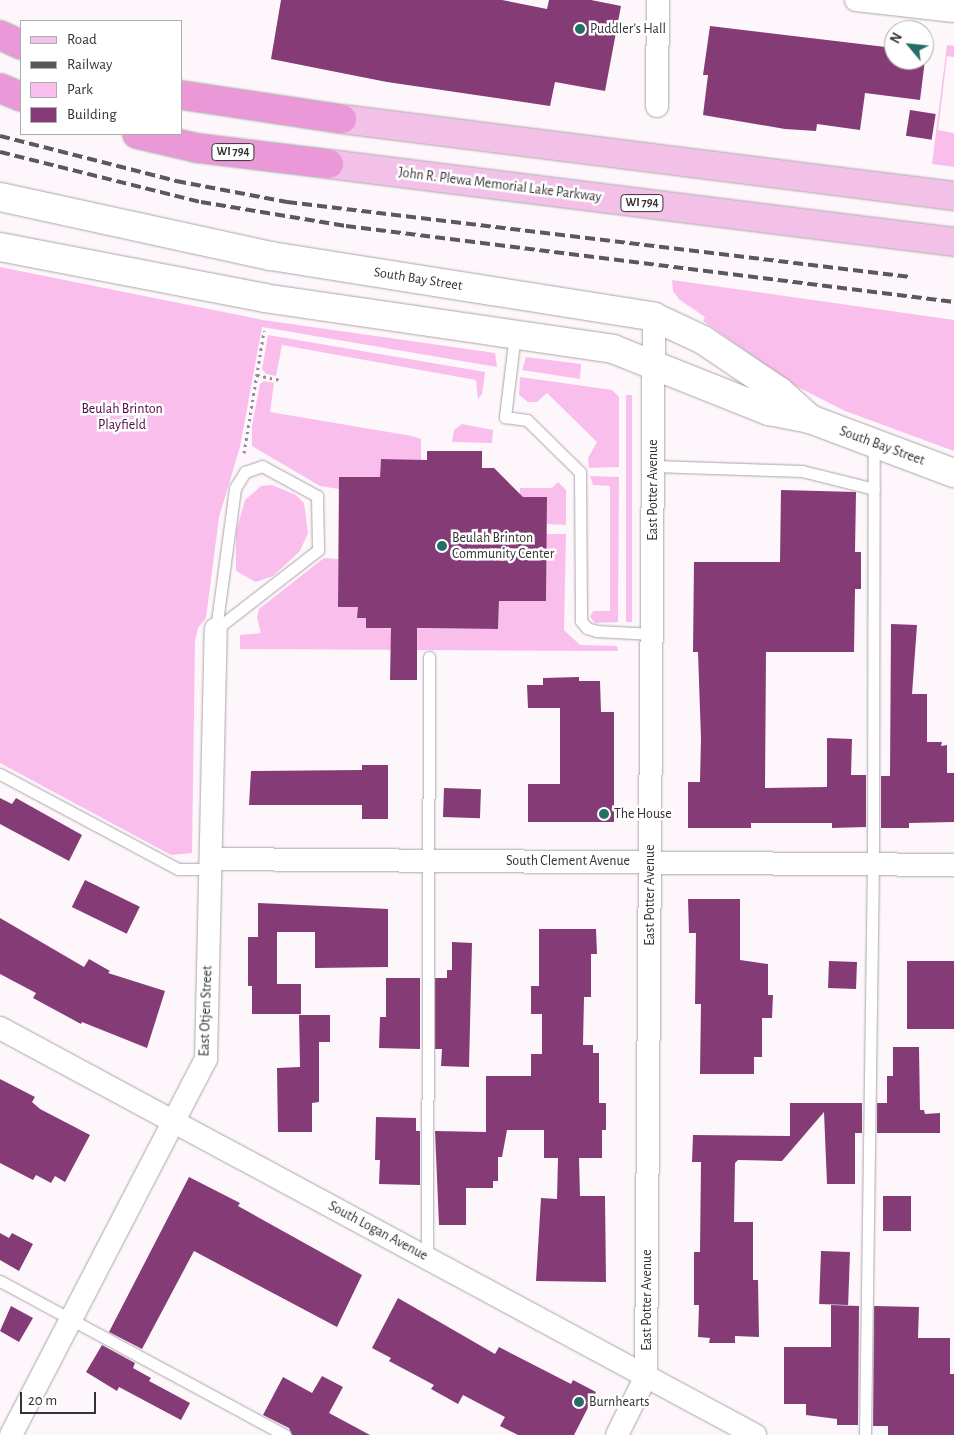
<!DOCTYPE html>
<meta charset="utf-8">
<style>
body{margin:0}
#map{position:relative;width:954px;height:1435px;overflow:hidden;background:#fdf6fb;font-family:"Alegreya Sans",sans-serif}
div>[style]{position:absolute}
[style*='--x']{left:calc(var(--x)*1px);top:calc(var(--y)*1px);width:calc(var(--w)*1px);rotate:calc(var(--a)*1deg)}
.green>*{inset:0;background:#f9beeb;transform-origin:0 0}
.building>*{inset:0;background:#843b76;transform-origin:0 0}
.path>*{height:3px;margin-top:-1.5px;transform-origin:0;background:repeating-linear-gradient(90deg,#938e92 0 2.5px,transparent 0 6.5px)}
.roads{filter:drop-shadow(0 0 1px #aba5aa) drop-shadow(0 0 1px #aba5aa)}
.service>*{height:11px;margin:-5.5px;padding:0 5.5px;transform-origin:5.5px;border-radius:5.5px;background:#fff}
.minor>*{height:22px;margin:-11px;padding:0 11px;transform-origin:11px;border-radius:11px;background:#fff}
.secondary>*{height:28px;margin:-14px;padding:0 14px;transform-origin:14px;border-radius:14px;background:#fff}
.primary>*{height:28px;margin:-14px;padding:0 14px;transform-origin:14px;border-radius:14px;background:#f3c1e8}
.motorway>*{height:28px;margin:-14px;padding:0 14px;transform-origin:14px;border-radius:14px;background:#eb98d8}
.rail>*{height:4px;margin-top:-2px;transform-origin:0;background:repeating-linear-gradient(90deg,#5b585b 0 10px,transparent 0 15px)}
.dots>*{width:14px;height:14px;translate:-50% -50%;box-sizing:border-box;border:2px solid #fff;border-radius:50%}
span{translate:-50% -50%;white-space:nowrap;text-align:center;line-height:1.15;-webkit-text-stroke:5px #fff;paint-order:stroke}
.shield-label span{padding:1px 4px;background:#fff;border:1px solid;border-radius:4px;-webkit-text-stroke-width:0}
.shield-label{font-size:12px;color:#343234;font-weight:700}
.poi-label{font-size:14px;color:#343234}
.left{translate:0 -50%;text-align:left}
.street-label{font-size:14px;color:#343234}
.park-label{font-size:14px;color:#500645}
.legend{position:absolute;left:20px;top:20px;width:162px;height:115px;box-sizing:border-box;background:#fff;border:1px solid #aeadae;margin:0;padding:6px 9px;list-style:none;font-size:15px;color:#343234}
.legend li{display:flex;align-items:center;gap:10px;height:25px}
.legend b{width:25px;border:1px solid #aeadae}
.north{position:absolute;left:884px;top:20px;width:50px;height:50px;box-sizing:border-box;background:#fff;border:1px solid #aeadae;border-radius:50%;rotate:298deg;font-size:14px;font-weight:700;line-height:20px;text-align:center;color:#343234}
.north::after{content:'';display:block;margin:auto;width:18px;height:22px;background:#256e66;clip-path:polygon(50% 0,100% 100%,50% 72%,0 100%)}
.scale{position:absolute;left:20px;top:1392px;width:76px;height:22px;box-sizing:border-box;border:2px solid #343234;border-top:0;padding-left:6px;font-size:15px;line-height:18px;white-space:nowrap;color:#343234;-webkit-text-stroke:4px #fff;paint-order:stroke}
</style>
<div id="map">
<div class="green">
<i style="clip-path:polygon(947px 45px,954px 46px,954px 57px,947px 56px,938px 130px,954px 133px,954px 167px,932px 164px)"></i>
<i style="clip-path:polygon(0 267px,263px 320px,495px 353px,497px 367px,262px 327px,240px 447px,219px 517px,206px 618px,198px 628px,195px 641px,192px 853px,171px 855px,0 763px)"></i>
<i style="clip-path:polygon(672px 280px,954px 320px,954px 451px,845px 411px,796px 386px,703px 321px,705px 317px,680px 300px,673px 291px)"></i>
<i style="clip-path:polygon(268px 335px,485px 372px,482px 394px,478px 399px,476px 380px,282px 345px,276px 376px,266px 374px,262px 369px)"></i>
<i style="clip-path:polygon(526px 357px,581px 364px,580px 379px,522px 370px)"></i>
<i style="clip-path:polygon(520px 377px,612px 390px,619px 397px,619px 467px,589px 468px,588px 458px,597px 442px,547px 393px,537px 402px,528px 402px,519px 395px)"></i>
<i style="clip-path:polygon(264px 381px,274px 383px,270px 412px,412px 436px,421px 439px,421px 460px,381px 459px,380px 477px,339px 477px,339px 489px,320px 486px,252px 446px,252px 426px,260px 384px)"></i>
<i style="left:626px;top:395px;width:6px;height:227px"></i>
<i style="clip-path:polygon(462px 424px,493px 430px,492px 443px,452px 442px,454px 430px)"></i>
<i style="clip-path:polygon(590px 476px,619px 477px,618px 622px,595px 623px,590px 617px,593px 611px,610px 611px,610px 486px,593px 485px)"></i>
<i style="clip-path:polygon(558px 482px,566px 490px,566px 525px,547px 524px,546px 497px,520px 497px,520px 488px,552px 488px)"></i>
<i style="clip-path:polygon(272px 485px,296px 495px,304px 503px,308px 533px,300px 551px,273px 576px,256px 582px,236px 571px,236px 532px,245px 500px,261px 486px)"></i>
<i style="clip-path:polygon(546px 534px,566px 534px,564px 630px,580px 645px,617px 646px,618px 651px,240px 649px,240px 635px,261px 633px,257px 618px,259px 609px,324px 558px,338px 559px,338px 607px,358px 607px,358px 618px,366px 618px,366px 628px,498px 629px,499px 601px,546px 601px)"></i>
</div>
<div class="building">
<i style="clip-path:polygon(281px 0,502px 0,547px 9px,549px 0,591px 0,621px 6px,605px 91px,555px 82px,550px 106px,387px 82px,271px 59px)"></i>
<i style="clip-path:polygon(710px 26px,894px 48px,894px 60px,924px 60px,926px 52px,920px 100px,865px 93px,860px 130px,817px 124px,816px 131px,785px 129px,703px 115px,708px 75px,703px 75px)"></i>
<i style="left:910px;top:110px;width:26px;height:26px;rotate:9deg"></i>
<i style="clip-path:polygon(427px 451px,482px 451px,482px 468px,494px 468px,523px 497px,547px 497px,546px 601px,499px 601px,498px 629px,417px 628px,417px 680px,390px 680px,391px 628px,366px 628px,366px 618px,357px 618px,358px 607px,338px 607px,339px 477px,380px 477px,381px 459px,427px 460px)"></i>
<i style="clip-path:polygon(781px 490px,856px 492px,855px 552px,861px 552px,861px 589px,855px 589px,854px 652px,766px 652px,765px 788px,827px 787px,827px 738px,852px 739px,851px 775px,866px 775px,866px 827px,832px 828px,832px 823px,751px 823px,751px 828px,688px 828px,688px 782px,700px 782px,701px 739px,698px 652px,693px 652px,694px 562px,780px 562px)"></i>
<i style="clip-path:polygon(891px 624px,917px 625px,912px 694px,927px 694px,927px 742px,942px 742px,941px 746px,947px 745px,947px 773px,954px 773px,954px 822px,909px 823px,909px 828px,881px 828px,881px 776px,890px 776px)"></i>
<i style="clip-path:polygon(579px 677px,579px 681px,600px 681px,601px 712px,614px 712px,614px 822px,528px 822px,528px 784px,560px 784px,560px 708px,528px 708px,527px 685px,543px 685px,543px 678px)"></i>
<i style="clip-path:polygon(362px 765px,388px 765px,388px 819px,362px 819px,362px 805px,249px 805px,251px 771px,362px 770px)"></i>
<i style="left:444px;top:788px;width:37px;height:29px;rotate:2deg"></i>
<i style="clip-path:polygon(0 798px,12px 804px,16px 798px,82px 835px,69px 861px,0 824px)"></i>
<i style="left:85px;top:880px;width:61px;height:30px;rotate:26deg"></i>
<i style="clip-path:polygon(688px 899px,740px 899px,740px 960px,768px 964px,768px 995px,773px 995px,772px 1018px,762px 1018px,762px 1057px,754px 1057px,754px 1074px,700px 1074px,701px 1004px,695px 1004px,696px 933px,689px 933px)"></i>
<i style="clip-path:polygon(258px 903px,388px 909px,388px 967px,315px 968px,315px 932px,277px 932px,277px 984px,301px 984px,301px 1014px,252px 1014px,252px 986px,248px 986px,248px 937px,258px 937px)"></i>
<i style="clip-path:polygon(0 918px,84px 967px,89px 959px,110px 971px,108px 973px,165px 991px,147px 1048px,82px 1022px,81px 1024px,33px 998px,36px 993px,0 974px)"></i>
<i style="clip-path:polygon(539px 929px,596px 929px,597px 954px,591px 954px,591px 997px,584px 997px,583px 1045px,593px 1045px,593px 1053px,599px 1053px,599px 1103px,606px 1103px,606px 1130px,602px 1130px,602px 1158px,579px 1158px,580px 1196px,605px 1196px,606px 1282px,536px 1281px,541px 1198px,557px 1199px,558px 1158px,544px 1158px,544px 1130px,507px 1130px,502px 1157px,498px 1157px,498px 1181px,493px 1181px,493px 1188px,466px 1188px,466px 1225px,439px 1225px,435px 1131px,486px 1132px,486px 1076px,531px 1076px,531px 1054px,542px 1054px,542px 1014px,531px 1014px,531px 986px,539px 986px)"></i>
<i style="clip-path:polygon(452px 942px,472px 943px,469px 1067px,441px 1066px,442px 1049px,435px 1049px,435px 978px,447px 978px,447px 970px,452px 970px)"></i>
<i style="left:829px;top:961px;width:28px;height:27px;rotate:2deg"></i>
<i style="left:907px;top:961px;width:47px;height:68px"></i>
<i style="clip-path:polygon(386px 978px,420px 978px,420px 1049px,379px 1048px,380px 1017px,386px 1017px)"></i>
<i style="clip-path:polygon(299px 1015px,330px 1015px,330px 1042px,319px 1042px,319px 1102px,312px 1103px,312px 1132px,278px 1132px,277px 1068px,300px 1067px)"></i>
<i style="clip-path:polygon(893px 1047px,919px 1047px,920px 1110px,924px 1110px,925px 1114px,940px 1113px,940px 1133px,877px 1133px,877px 1103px,887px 1103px,887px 1076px,893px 1076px)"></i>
<i style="clip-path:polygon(0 1079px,35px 1097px,32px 1102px,40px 1109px,90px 1135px,65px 1182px,55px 1176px,51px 1183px,36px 1175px,33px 1180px,0 1163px)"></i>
<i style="clip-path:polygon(790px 1103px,862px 1103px,862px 1133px,855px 1133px,855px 1184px,827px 1184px,824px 1112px,782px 1161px,738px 1160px,735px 1163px,734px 1222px,753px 1222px,753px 1280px,758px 1280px,759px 1337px,735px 1336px,735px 1343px,709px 1343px,710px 1338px,698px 1337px,699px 1305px,694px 1305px,694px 1252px,700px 1252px,701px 1162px,692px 1162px,693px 1135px,790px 1136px)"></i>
<i style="clip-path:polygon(376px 1117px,416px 1118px,416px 1131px,420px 1131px,420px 1185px,379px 1184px,380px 1160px,375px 1160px)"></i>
<i style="clip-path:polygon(189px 1177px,240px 1203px,238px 1206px,362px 1275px,337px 1327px,194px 1251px,142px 1349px,109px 1332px)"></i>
<i style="left:883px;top:1196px;width:28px;height:35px"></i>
<i style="clip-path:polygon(0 1233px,9px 1238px,12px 1233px,33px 1244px,19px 1271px,0 1260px)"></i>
<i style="left:821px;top:1251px;width:29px;height:53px;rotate:2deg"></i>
<i style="clip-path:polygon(398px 1298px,495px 1354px,499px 1347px,571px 1384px,573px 1380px,596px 1392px,574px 1435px,518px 1435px,500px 1426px,505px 1417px,463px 1395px,458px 1404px,431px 1389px,434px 1385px,389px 1361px,391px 1358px,372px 1348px)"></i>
<i style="clip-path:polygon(831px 1305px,859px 1306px,858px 1425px,837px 1425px,837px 1419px,806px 1415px,806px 1404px,784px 1404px,784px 1347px,831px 1347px)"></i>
<i style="clip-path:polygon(11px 1306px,33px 1318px,19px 1342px,0 1331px)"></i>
<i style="clip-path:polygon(874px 1306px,919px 1307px,918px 1338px,950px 1338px,950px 1374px,954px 1374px,954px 1435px,888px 1435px,888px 1426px,873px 1426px)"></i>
<i style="clip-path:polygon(102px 1345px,135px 1363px,133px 1368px,151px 1378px,149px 1381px,190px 1403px,181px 1420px,119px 1387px,117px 1391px,86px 1372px)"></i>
<i style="clip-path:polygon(322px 1376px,343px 1387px,329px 1413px,370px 1435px,292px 1435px,289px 1428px,263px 1415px,283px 1377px,312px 1393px)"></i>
</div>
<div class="path">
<i style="--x:257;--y:375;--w:25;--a:12"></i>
<i style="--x:244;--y:453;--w:124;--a:-80.7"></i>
</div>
<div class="roads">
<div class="service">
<i style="--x:515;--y:334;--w:84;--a:96.9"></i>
<i style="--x:505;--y:417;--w:22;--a:8"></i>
<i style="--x:527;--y:420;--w:74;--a:44.5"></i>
<i style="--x:580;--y:472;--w:149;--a:89.6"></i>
<i style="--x:581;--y:621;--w:9;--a:49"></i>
<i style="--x:587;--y:628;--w:10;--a:17"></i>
<i style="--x:597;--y:631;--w:55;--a:3.1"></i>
<i style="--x:262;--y:466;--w:63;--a:28.6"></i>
<i style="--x:317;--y:496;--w:54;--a:88.9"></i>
<i style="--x:318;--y:550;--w:129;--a:142.2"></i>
<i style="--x:216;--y:629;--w:142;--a:-82.3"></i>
<i style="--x:235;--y:488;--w:19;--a:-58"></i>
<i style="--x:245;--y:472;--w:18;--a:-19"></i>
<i style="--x:653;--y:466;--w:149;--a:1.9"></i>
<i style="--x:802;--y:471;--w:74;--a:14"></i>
<i style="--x:0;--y:774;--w:202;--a:28.1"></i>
<i style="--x:178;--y:869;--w:33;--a:0"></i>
<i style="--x:427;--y:1257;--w:600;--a:-89.81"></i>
<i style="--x:0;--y:1281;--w:324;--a:28.4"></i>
<i style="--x:865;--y:1435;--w:571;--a:-89.2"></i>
<i style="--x:873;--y:864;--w:420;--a:-89.9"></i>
</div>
<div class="minor">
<i style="--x:856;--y:0;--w:99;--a:6.4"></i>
<i style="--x:657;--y:106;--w:106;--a:-89.5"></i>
<i style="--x:211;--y:859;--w:743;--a:0.46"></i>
<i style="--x:0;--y:1028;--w:858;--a:28.33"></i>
<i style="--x:11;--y:1435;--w:424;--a:-62.6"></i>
<i style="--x:206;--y:1059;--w:430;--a:-88.7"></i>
<i style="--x:617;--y:1435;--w:66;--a:-63.8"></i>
<i style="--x:646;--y:1376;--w:1059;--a:-89.57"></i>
</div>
<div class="secondary">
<i style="--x:0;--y:197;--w:277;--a:12.3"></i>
<i style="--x:271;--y:256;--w:388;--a:9"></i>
<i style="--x:654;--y:317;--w:54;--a:25.1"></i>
<i style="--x:703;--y:340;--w:92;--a:33.9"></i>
<i style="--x:779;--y:391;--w:42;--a:42.1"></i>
<i style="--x:0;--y:247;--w:269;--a:10.9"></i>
<i style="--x:264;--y:298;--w:353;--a:8.3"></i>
<i style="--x:613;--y:349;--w:168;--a:21.7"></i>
<i style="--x:769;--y:411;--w:42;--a:11"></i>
<i style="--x:810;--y:419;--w:154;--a:20.6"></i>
</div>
<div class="primary">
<i style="--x:342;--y:119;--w:617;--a:7.17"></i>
<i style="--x:329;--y:164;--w:630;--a:7.11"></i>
</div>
<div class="motorway">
<i style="--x:0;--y:35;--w:23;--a:25"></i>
<i style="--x:0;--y:88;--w:23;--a:23"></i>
<i style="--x:181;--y:95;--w:163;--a:8.5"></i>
<i style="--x:137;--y:134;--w:62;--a:13.1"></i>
<i style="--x:197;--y:148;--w:133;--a:6.9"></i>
</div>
</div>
<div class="rail">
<i style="--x:0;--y:136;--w:182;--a:14.3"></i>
<i style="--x:176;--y:181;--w:113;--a:10.7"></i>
<i style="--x:287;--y:202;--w:628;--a:6.85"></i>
<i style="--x:0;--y:152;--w:207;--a:14"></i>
<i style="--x:201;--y:202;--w:147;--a:9.4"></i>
<i style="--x:346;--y:226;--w:613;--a:7.13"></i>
</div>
<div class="dots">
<i style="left:580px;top:29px;background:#256e66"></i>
<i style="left:442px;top:546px;background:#256e66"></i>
<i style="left:604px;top:814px;background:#256e66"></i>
<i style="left:579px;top:1402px;background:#256e66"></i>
</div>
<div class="shield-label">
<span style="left:233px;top:152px">WI 794</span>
<span style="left:642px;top:203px">WI 794</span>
</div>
<div class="poi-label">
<span class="left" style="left:590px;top:29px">Puddler’s Hall</span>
<span class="left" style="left:452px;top:546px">Beulah Brinton<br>Community Center</span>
<span class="left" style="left:614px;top:814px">The House</span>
<span class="left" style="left:589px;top:1402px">Burnhearts</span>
</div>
<div class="street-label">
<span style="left:500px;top:185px;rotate:7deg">John R. Plewa Memorial Lake Parkway</span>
<span style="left:418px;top:279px;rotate:9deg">South Bay Street</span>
<span style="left:882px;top:446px;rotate:20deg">South Bay Street</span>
<span style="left:653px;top:490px;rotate:-90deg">East Potter Avenue</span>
<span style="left:568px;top:861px">South Clement Avenue</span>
<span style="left:650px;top:895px;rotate:-90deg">East Potter Avenue</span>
<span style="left:206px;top:1011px;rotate:-88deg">East Otjen Street</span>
<span style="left:378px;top:1231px;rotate:28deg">South Logan Avenue</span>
<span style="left:647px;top:1300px;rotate:-90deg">East Potter Avenue</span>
</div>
<div class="park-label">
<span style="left:122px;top:417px">Beulah Brinton<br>Playfield</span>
</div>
<ul class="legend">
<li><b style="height:6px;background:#f3c1e8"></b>Road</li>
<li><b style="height:6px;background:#5b585b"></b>Railway</li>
<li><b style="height:14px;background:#f9beeb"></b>Park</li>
<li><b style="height:14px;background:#843b76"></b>Building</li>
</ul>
<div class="north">N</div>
<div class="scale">20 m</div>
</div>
